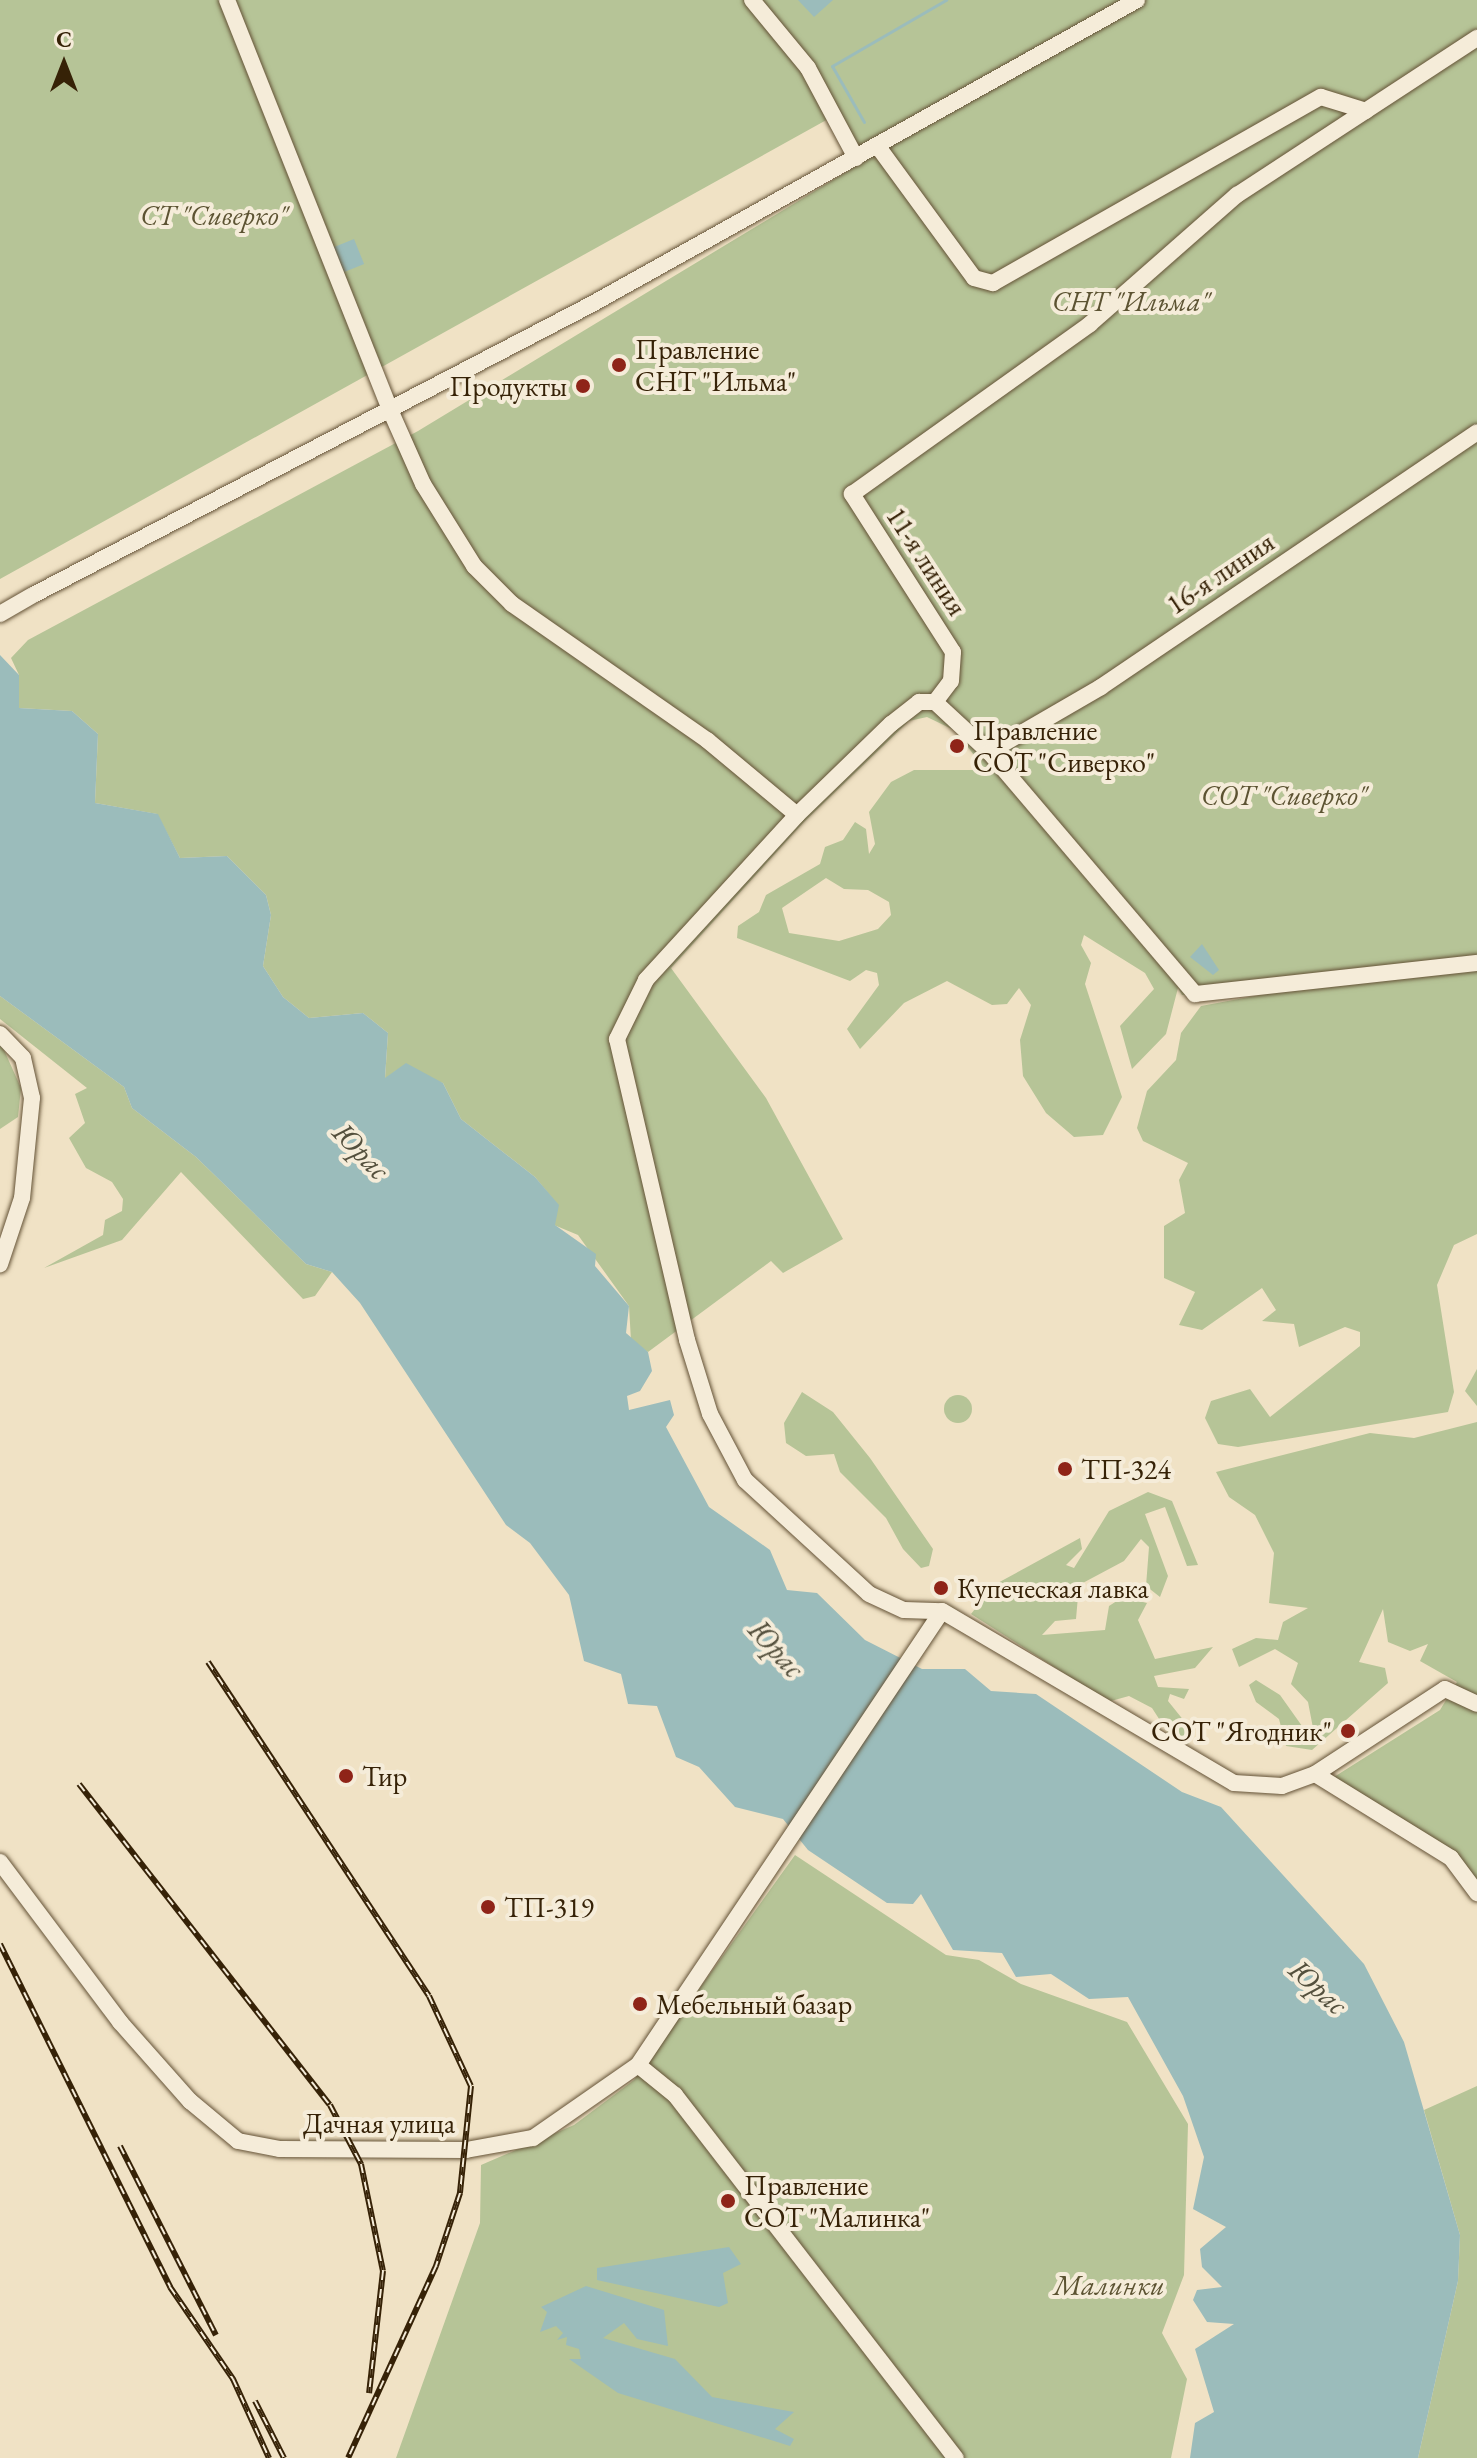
<!DOCTYPE html>
<meta charset="utf-8">
<style>
body{margin:0}
#map{position:relative;width:1477px;height:2458px;overflow:hidden;background:#f0e2c5;font-family:"EB Garamond",serif}
div>[style]{position:absolute}
[style*='--x']{left:calc(var(--x)*1px);top:calc(var(--y)*1px);width:calc(var(--w)*1px);rotate:calc(var(--a)*1deg)}
.green>*{inset:0;background:#b6c497}
.round{border-radius:50%}
.water>*{inset:0;background:#9bbcbb;transform-origin:0 0}
.stream>*{height:3px;margin:-1.5px;padding:0 1.5px;transform-origin:1.5px;border-radius:1.5px;background:#9bbcbb}
.roads{filter:drop-shadow(0 0 2px #645236) drop-shadow(0 0 2px #645236)}
.minor>*{height:16px;margin:-8px;padding:0 8px;transform-origin:8px;border-radius:8px;background:#f5ecd9}
.rail>*{height:6px;margin-top:-3px;transform-origin:0;background:repeating-linear-gradient(90deg,#f5ecd9 0 9px,#362207 0 18px);box-sizing:border-box;border-block:2px solid #362207}
.dots>*{width:22px;height:22px;translate:-50% -50%;box-sizing:border-box;border:4px solid #f5ecd9;border-radius:50%}
span{translate:-50% -50%;white-space:nowrap;text-align:center;line-height:1.15;-webkit-text-stroke:8px #f5ecd9;paint-order:stroke}
.park-label{font-size:28px;color:#5c5332;font-style:italic}
.poi-label{font-size:28px;color:#362207}
.left{translate:0 -50%;text-align:left}
.right{translate:-100% -50%;text-align:right}
.street-label{font-size:28px;color:#362207}
.water-label{font-size:30px;color:#54503d;font-style:italic}
.north{position:absolute;left:24px;top:24px;width:80px;height:80px;-webkit-text-stroke:6px #f5ecd9;paint-order:stroke;rotate:0deg;font-size:22px;font-weight:700;line-height:32px;text-align:center;color:#362207}
.north::after{content:'';display:block;margin:auto;width:28px;height:36px;background:#362207;clip-path:polygon(50% 0,100% 100%,50% 72%,0 100%)}
</style>
<div id="map">
<div class="green">
<i style="clip-path:polygon(evenodd,0 0,1477px 0,1477px 1234px,1454px 1245px,1437px 1285px,1454px 1392px,1448px 1412px,1238px 1447px,1218px 1444px,1205px 1418px,1211px 1401px,1250px 1389px,1270px 1417px,1360px 1346px,1360px 1332px,1345px 1327px,1299px 1347px,1294px 1324px,1262px 1321px,1276px 1310px,1262px 1288px,1202px 1330px,1179px 1325px,1195px 1292px,1164px 1278px,1164px 1226px,1185px 1213px,1179px 1180px,1188px 1163px,1143px 1141px,1137px 1128px,1147px 1091px,1176px 1060px,1181px 1033px,1201px 1006px,1297px 988px,1182px 995px,1178px 988px,1166px 1034px,1132px 1069px,1120px 1026px,1154px 989px,1145px 973px,1084px 935px,1081px 945px,1091px 963px,1085px 984px,1122px 1097px,1103px 1135px,1074px 1137px,1046px 1113px,1023px 1076px,1020px 1040px,1031px 1005px,1019px 988px,1007px 1004px,992px 1005px,947px 981px,904px 1003px,860px 1049px,847px 1029px,879px 985px,877px 973px,866px 970px,850px 981px,737px 938px,738px 926px,759px 912px,766px 895px,820px 864px,825px 847px,843px 840px,855px 822px,866px 829px,869px 854px,875px 844px,869px 812px,891px 782px,914px 770px,985px 770px,956px 731px,927px 717px,909px 721px,804px 822px,671px 968px,766px 1098px,843px 1239px,783px 1273px,771px 1261px,648px 1352px,631px 1341px,629px 1306px,578px 1235px,554px 1225px,558px 1205px,535px 1177px,461px 1119px,443px 1083px,397px 1070px,385px 1079px,388px 1033px,363px 1013px,309px 1018px,283px 997px,263px 966px,271px 915px,266px 895px,227px 856px,180px 858px,157px 814px,95px 803px,98px 734px,72px 711px,19px 708px,19px 675px,11px 658px,28px 640px,418px 431px,866px 160px,839px 113px,0 579px,0 0,826px 878px,844px 889px,868px 890px,889px 902px,891px 915px,878px 929px,839px 941px,789px 933px,782px 908px,826px 878px)"></i>
<i style="clip-path:polygon(0 996px,124px 1087px,132px 1108px,196px 1157px,306px 1264px,332px 1272px,315px 1296px,303px 1299px,181px 1172px,122px 1240px,44px 1268px,103px 1235px,105px 1220px,122px 1211px,123px 1199px,112px 1182px,86px 1168px,69px 1138px,85px 1123px,75px 1094px,87px 1088px,0 1019px)"></i>
<i style="clip-path:polygon(0 1041px,21px 1088px,18px 1117px,0 1129px)"></i>
<i style="clip-path:polygon(1477px 1369px,1477px 1406px,1465px 1391px)"></i>
<i style="clip-path:polygon(802px 1392px,833px 1412px,870px 1458px,933px 1549px,929px 1566px,921px 1568px,903px 1549px,886px 1518px,840px 1472px,834px 1454px,806px 1456px,786px 1443px,784px 1423px)"></i>
<i class="round" style="left:944px;top:1395px;width:28px;height:28px"></i>
<i style="clip-path:polygon(1477px 1422px,1477px 1885px,1334px 1777px,1440px 1710px,1457px 1682px,1420px 1661px,1428px 1644px,1410px 1651px,1388px 1642px,1383px 1609px,1359px 1662px,1385px 1668px,1388px 1683px,1312px 1750px,1286px 1746px,1279px 1719px,1256px 1702px,1249px 1685px,1256px 1680px,1280px 1695px,1302px 1726px,1313px 1728px,1308px 1702px,1291px 1684px,1298px 1663px,1275px 1649px,1239px 1667px,1232px 1649px,1256px 1638px,1278px 1640px,1283px 1622px,1308px 1608px,1269px 1603px,1274px 1553px,1255px 1515px,1229px 1497px,1216px 1472px,1370px 1433px,1414px 1438px)"></i>
<i style="clip-path:polygon(1148px 1492px,1172px 1501px,1198px 1565px,1187px 1566px,1165px 1507px,1145px 1514px,1168px 1576px,1160px 1597px,1146px 1586px,1149px 1547px,1141px 1539px,1124px 1561px,1079px 1585px,1076px 1619px,1055px 1621px,1042px 1635px,1105px 1630px,1109px 1606px,1123px 1597px,1147px 1603px,1138px 1620px,1155px 1659px,1213px 1647px,1195px 1668px,1154px 1676px,1158px 1687px,1189px 1689px,1184px 1699px,1170px 1694px,1168px 1701px,1193px 1732px,1188px 1744px,1172px 1739px,1152px 1708px,1129px 1696px,1111px 1701px,1095px 1693px,971px 1614px,994px 1585px,1080px 1538px,1082px 1549px,1066px 1565px,1074px 1568px,1109px 1511px)"></i>
<i style="clip-path:polygon(795px 1855px,946px 1955px,979px 1960px,1021px 1984px,1127px 2022px,1188px 2124px,1184px 2275px,1162px 2333px,1187px 2379px,1171px 2458px,396px 2458px,480px 2223px,481px 2165px,574px 2125px,634px 2080px)"></i>
<i style="clip-path:polygon(1477px 2086px,1477px 2458px,1418px 2458px,1458px 2281px,1460px 2235px,1424px 2110px)"></i>
</div>
<div class="water">
<i style="clip-path:polygon(798px 0,833px 0,814px 17px)"></i>
<i style="left:354px;top:239px;width:27px;height:22px;rotate:68deg"></i>
<i style="clip-path:polygon(0 655px,19px 675px,19px 708px,72px 711px,98px 734px,95px 803px,158px 814px,180px 858px,227px 856px,266px 895px,271px 915px,263px 966px,283px 997px,309px 1018px,363px 1013px,388px 1033px,385px 1078px,406px 1063px,443px 1083px,461px 1119px,535px 1177px,559px 1205px,555px 1225px,596px 1254px,595px 1266px,629px 1306px,626px 1333px,648px 1352px,652px 1371px,640px 1391px,627px 1396px,629px 1410px,670px 1400px,674px 1415px,666px 1427px,709px 1507px,770px 1550px,787px 1590px,817px 1593px,865px 1640px,922px 1669px,965px 1669px,991px 1691px,1036px 1694px,1182px 1792px,1221px 1807px,1364px 1964px,1404px 2042px,1460px 2235px,1458px 2281px,1418px 2458px,1190px 2458px,1195px 2423px,1214px 2412px,1195px 2349px,1234px 2324px,1207px 2322px,1193px 2300px,1197px 2290px,1222px 2287px,1202px 2267px,1200px 2249px,1226px 2227px,1193px 2209px,1204px 2157px,1183px 2096px,1128px 1997px,1089px 1999px,1051px 1974px,1016px 1977px,1002px 1953px,953px 1950px,921px 1894px,913px 1904px,887px 1903px,808px 1850px,783px 1819px,735px 1807px,699px 1767px,676px 1757px,657px 1706px,628px 1704px,621px 1674px,584px 1661px,569px 1595px,530px 1543px,506px 1525px,360px 1303px,332px 1272px,306px 1264px,196px 1157px,132px 1108px,124px 1087px,0 996px)"></i>
<i style="clip-path:polygon(1202px 944px,1219px 970px,1213px 975px,1190px 957px)"></i>
<i style="clip-path:polygon(729px 2247px,741px 2264px,723px 2273px,728px 2303px,719px 2307px,597px 2280px,597px 2268px)"></i>
<i style="clip-path:polygon(586px 2286px,664px 2310px,668px 2346px,637px 2339px,624px 2323px,603px 2338px,675px 2359px,712px 2397px,794px 2412px,775px 2429px,794px 2439px,790px 2446px,618px 2393px,569px 2359px,581px 2359px,579px 2349px,566px 2345px,567px 2337px,557px 2340px,563px 2333px,556px 2326px,540px 2332px,547px 2312px,541px 2307px)"></i>
</div>
<div class="stream">
<i style="--x:864;--y:122;--w:64;--a:-119.7"></i>
<i style="--x:832;--y:66;--w:132;--a:-30.1"></i>
</div>
<div class="roads">
<div class="minor">
<i style="--x:227;--y:0;--w:443;--a:68.3"></i>
<i style="--x:391;--y:412;--w:79;--a:66"></i>
<i style="--x:423;--y:484;--w:97;--a:58.1"></i>
<i style="--x:474;--y:566;--w:54;--a:45"></i>
<i style="--x:512;--y:604;--w:238;--a:34.9"></i>
<i style="--x:707;--y:740;--w:117;--a:39.8"></i>
<i style="--x:797;--y:815;--w:224;--a:132.5"></i>
<i style="--x:646;--y:980;--w:66;--a:116.2"></i>
<i style="--x:617;--y:1039;--w:309;--a:76.9"></i>
<i style="--x:687;--y:1340;--w:77;--a:72.7"></i>
<i style="--x:710;--y:1414;--w:75;--a:62.1"></i>
<i style="--x:745;--y:1480;--w:168;--a:42.6"></i>
<i style="--x:869;--y:1594;--w:38;--a:25"></i>
<i style="--x:904;--y:1610;--w:38;--a:2"></i>
<i style="--x:942;--y:1611;--w:339;--a:30.5"></i>
<i style="--x:1234;--y:1783;--w:48;--a:3.6"></i>
<i style="--x:1282;--y:1786;--w:35;--a:-20"></i>
<i style="--x:1315;--y:1774;--w:155;--a:-33.2"></i>
<i style="--x:1445;--y:1689;--w:35;--a:25"></i>
<i style="--x:752;--y:0;--w:88;--a:50.5"></i>
<i style="--x:808;--y:68;--w:102;--a:61.9"></i>
<i style="--x:879;--y:148;--w:161;--a:53.8"></i>
<i style="--x:974;--y:278;--w:20;--a:15"></i>
<i style="--x:993;--y:283;--w:377;--a:-29.6"></i>
<i style="--x:1321;--y:97;--w:47;--a:17.3"></i>
<i style="--x:35;--y:594;--w:628;--a:-27.5"></i>
<i style="--x:592;--y:304;--w:624;--a:-29.15"></i>
<i style="--x:0;--y:614;--w:36;--a:-30"></i>
<i style="--x:935;--y:702;--w:26;--a:-53"></i>
<i style="--x:951;--y:681;--w:29;--a:-86"></i>
<i style="--x:953;--y:652;--w:188;--a:-122.6"></i>
<i style="--x:852;--y:494;--w:292;--a:-35.5"></i>
<i style="--x:1090;--y:324;--w:196;--a:-41.3"></i>
<i style="--x:1237;--y:195;--w:287;--a:-33.2"></i>
<i style="--x:989;--y:752;--w:129;--a:-30.1"></i>
<i style="--x:1101;--y:687;--w:454;--a:-34.1"></i>
<i style="--x:797;--y:815;--w:131;--a:-44.1"></i>
<i style="--x:891;--y:724;--w:36;--a:-38"></i>
<i style="--x:919;--y:702;--w:16;--a:0"></i>
<i style="--x:935;--y:702;--w:74;--a:42.8"></i>
<i style="--x:989;--y:752;--w:318;--a:49.6"></i>
<i style="--x:1195;--y:994;--w:284;--a:-6.3"></i>
<i style="--x:0;--y:1034;--w:33;--a:46"></i>
<i style="--x:23;--y:1058;--w:41;--a:77.3"></i>
<i style="--x:32;--y:1098;--w:100;--a:95.7"></i>
<i style="--x:22;--y:1198;--w:70;--a:108.4"></i>
<i style="--x:1315;--y:1774;--w:160;--a:31.7"></i>
<i style="--x:1451;--y:1858;--w:44;--a:53.4"></i>
<i style="--x:0;--y:1862;--w:200;--a:53.1"></i>
<i style="--x:120;--y:2022;--w:106;--a:48.5"></i>
<i style="--x:190;--y:2101;--w:62;--a:39.8"></i>
<i style="--x:238;--y:2141;--w:43;--a:10.8"></i>
<i style="--x:280;--y:2149;--w:186;--a:0.3"></i>
<i style="--x:466;--y:2150;--w:68;--a:-10.2"></i>
<i style="--x:533;--y:2138;--w:128;--a:-34.8"></i>
<i style="--x:638;--y:2065;--w:546;--a:-56.19"></i>
<i style="--x:638;--y:2065;--w:48;--a:39"></i>
<i style="--x:675;--y:2095;--w:459;--a:52.3"></i>
</div>
</div>
<div class="rail">
<i style="--x:208;--y:1662;--w:400;--a:56.5"></i>
<i style="--x:429;--y:1996;--w:99;--a:65"></i>
<i style="--x:471;--y:2086;--w:108;--a:95.9"></i>
<i style="--x:460;--y:2193;--w:77;--a:108.2"></i>
<i style="--x:436;--y:2266;--w:211;--a:114.6"></i>
<i style="--x:79;--y:1784;--w:407;--a:52"></i>
<i style="--x:330;--y:2105;--w:67;--a:62.3"></i>
<i style="--x:361;--y:2164;--w:109;--a:78.4"></i>
<i style="--x:383;--y:2271;--w:123;--a:96.5"></i>
<i style="--x:0;--y:1944;--w:383;--a:63.6"></i>
<i style="--x:170;--y:2287;--w:112;--a:55.6"></i>
<i style="--x:233;--y:2379;--w:87;--a:65.5"></i>
<i style="--x:120;--y:2146;--w:212;--a:63.1"></i>
<i style="--x:255;--y:2401;--w:64;--a:63"></i>
</div>
<div class="dots">
<i style="left:619px;top:365px;background:#8f2418"></i>
<i style="left:583px;top:386px;background:#8f2418"></i>
<i style="left:957px;top:746px;background:#8f2418"></i>
<i style="left:1065px;top:1469px;background:#8f2418"></i>
<i style="left:941px;top:1588px;background:#8f2418"></i>
<i style="left:1348px;top:1731px;background:#8f2418"></i>
<i style="left:346px;top:1776px;background:#8f2418"></i>
<i style="left:488px;top:1907px;background:#8f2418"></i>
<i style="left:640px;top:2004px;background:#8f2418"></i>
<i style="left:728px;top:2201px;background:#8f2418"></i>
</div>
<div class="park-label">
<span style="left:214px;top:215px">СТ "Сиверко"</span>
<span style="left:1131px;top:301px">СНТ "Ильма"</span>
<span style="left:1284px;top:795px">СОТ "Сиверко"</span>
<span style="left:1109px;top:2285px">Малинки</span>
</div>
<div class="poi-label">
<span class="left" style="left:635px;top:365px">Правление<br>СНТ "Ильма"</span>
<span class="right" style="left:567px;top:386px">Продукты</span>
<span class="left" style="left:973px;top:746px">Правление<br>СОТ "Сиверко"</span>
<span class="left" style="left:1081px;top:1469px">ТП-324</span>
<span class="left" style="left:957px;top:1588px">Купеческая лавка</span>
<span class="right" style="left:1332px;top:1731px">СОТ "Ягодник"</span>
<span class="left" style="left:362px;top:1776px">Тир</span>
<span class="left" style="left:504px;top:1907px">ТП-319</span>
<span class="left" style="left:656px;top:2004px">Мебельный базар</span>
<span class="left" style="left:744px;top:2201px">Правление<br>СОТ "Малинка"</span>
</div>
<div class="street-label">
<span style="left:927px;top:561px;rotate:57deg">11-я линия</span>
<span style="left:1220px;top:573px;rotate:-34deg">16-я линия</span>
<span style="left:379px;top:2123px">Дачная улица</span>
</div>
<div class="water-label">
<span style="left:361px;top:1151px;rotate:46deg">Юрас</span>
<span style="left:776px;top:1649px;rotate:48deg">Юрас</span>
<span style="left:1318px;top:1987px;rotate:42deg">Юрас</span>
</div>
<div class="north">С</div>
</div>
